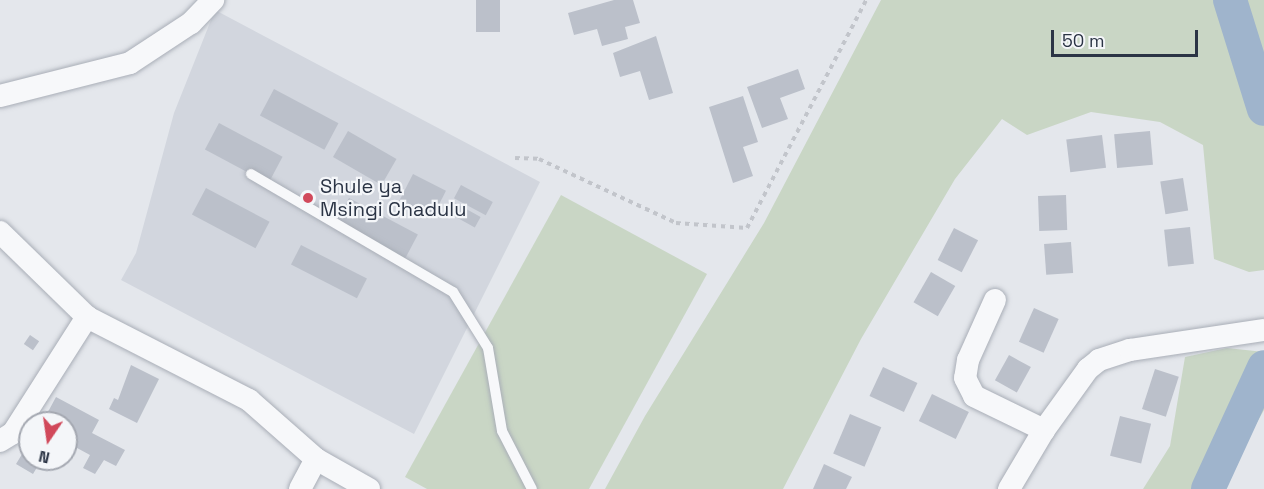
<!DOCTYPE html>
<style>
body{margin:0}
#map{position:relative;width:1264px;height:489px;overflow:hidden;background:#e4e7ec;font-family:"Space Grotesk",sans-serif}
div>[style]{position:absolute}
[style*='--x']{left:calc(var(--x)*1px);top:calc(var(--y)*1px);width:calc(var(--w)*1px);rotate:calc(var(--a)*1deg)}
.built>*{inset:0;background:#d2d6de}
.green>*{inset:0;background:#c9d6c5}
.river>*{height:34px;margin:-17px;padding:0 17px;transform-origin:17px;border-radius:17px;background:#9fb4cc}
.building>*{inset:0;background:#bbc0ca;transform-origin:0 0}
.path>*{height:4px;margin-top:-2px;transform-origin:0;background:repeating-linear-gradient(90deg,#c2c5cb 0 4.5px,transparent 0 9px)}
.roads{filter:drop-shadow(0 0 2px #a9aeb7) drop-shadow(0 0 2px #a9aeb7)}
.service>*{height:10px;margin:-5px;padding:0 5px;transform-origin:5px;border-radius:5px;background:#f7f8fa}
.minor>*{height:22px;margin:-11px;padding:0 11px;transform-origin:11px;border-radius:11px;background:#f7f8fa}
.dots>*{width:16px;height:16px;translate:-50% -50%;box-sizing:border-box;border:3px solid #f4f6f9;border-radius:50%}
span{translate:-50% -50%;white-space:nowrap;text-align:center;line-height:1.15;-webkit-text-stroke:4.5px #f4f6f9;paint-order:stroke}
.poi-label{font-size:20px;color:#2b3445}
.left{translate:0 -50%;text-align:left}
.north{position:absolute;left:18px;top:411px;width:60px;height:60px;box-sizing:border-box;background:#f4f6f9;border:2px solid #a4a8b1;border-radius:50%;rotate:193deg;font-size:16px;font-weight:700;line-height:24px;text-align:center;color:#2b3445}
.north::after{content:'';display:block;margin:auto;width:21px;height:27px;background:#d1495b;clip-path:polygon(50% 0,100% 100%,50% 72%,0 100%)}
.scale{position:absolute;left:1051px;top:30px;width:147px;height:27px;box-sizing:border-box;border:3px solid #2b3445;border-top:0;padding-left:8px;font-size:18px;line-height:21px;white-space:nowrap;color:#2b3445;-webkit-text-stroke:4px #f4f6f9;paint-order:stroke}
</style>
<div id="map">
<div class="built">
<i style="clip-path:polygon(215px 10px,540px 182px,414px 434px,121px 280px,136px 253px,174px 113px)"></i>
</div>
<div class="green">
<i style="clip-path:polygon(881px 0,1264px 0,1264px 270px,1249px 272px,1214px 259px,1203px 145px,1160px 122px,1091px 112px,1027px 135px,1002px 119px,955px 179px,861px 339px,783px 489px,605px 489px,645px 416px,764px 223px)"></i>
<i style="clip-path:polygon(561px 195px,707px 274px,589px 489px,427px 489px,405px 477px)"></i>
<i style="clip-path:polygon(1227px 348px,1264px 352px,1264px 410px,1219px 489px,1143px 489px,1170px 446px,1185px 357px)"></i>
</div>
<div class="river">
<i style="--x:1230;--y:0;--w:114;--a:72.7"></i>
<i style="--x:1208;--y:489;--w:134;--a:-65.3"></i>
</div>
<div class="building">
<i style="left:476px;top:0;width:24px;height:32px"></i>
<i style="clip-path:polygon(614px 0,633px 0,640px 23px,625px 27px,628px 39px,602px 46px,597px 29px,574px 35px,568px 13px)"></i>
<i style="clip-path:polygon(656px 36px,673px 93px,649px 100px,640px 71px,620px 77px,613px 53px)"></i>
<i style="clip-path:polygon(798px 69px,805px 89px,780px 98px,788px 119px,762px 128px,747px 87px)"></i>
<i style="left:274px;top:89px;width:73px;height:30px;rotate:28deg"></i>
<i style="clip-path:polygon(743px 96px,758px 142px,743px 147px,753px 176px,733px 183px,709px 107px)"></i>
<i style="left:219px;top:123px;width:72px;height:30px;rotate:28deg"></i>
<i style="left:348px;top:131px;width:56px;height:30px;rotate:30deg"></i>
<i style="left:1150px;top:131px;width:34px;height:36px;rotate:85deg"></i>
<i style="left:1102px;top:135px;width:33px;height:36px;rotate:83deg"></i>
<i style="left:413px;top:174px;width:37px;height:31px;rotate:27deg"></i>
<i style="left:1183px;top:178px;width:33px;height:23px;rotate:81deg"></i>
<i style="left:461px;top:185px;width:36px;height:15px;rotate:28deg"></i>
<i style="left:206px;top:188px;width:72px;height:30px;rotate:28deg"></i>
<i style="left:1066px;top:195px;width:35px;height:28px;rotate:88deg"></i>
<i style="left:349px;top:198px;width:78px;height:30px;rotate:28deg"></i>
<i style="left:450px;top:200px;width:35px;height:12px;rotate:29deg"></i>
<i style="left:1190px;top:227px;width:37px;height:26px;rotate:84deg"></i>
<i style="left:954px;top:228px;width:27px;height:36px;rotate:27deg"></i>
<i style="left:1071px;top:242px;width:31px;height:27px;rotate:86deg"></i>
<i style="left:301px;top:245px;width:74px;height:22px;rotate:27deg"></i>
<i style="left:931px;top:272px;width:28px;height:35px;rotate:30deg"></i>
<i style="left:1034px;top:308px;width:27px;height:37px;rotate:24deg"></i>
<i style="left:30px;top:335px;width:11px;height:11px;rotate:34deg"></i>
<i style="left:1009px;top:355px;width:25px;height:29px;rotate:29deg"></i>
<i style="clip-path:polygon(131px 365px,159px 379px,137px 423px,109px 409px,114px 398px,118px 400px)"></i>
<i style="left:883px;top:367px;width:38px;height:32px;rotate:25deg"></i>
<i style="left:1155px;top:369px;width:25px;height:42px;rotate:18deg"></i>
<i style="left:932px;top:394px;width:41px;height:30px;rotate:26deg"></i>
<i style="clip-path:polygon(56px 397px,99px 420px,92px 433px,125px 450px,116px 466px,104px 460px,95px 474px,83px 468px,90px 455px,66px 442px,66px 423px,42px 423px)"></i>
<i style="left:850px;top:414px;width:34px;height:43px;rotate:23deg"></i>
<i style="left:1120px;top:416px;width:32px;height:41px;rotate:14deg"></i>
<i style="clip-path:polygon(27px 446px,30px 459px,42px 459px,33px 474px,16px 464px)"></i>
<i style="clip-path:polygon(824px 464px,852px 477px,846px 489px,813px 489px)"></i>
</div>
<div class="path">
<i style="--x:515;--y:158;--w:24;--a:2"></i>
<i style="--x:539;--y:159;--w:151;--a:25"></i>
<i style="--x:676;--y:223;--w:71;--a:4"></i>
<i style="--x:747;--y:228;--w:257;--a:-62.4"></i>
</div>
<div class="roads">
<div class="service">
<i style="--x:251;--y:174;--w:234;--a:30.3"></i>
<i style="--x:453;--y:292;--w:66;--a:58"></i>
<i style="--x:488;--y:348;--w:84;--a:80.4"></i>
<i style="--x:502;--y:431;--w:65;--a:62.7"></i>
</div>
<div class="minor">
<i style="--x:0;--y:96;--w:134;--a:-14.2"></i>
<i style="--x:130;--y:63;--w:73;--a:-33.3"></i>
<i style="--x:191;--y:23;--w:32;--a:-46"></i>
<i style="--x:0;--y:232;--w:122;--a:44.3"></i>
<i style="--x:87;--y:317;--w:182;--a:27.1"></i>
<i style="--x:249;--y:400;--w:89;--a:41.4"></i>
<i style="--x:316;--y:459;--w:61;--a:29.5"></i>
<i style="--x:995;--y:300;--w:66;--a:114.2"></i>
<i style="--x:968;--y:360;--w:18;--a:99"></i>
<i style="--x:965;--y:378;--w:20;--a:63"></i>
<i style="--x:974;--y:396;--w:78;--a:25.9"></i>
<i style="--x:0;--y:441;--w:15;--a:-32"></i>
<i style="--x:13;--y:433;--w:138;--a:-57.5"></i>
<i style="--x:300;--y:489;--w:34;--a:-62"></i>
<i style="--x:1009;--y:489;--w:69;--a:-59.3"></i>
<i style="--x:1044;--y:430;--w:75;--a:-54.2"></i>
<i style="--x:1088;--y:369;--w:14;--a:-39"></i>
<i style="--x:1099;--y:360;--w:33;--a:-18"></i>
<i style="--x:1130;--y:350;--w:135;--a:-8.5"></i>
</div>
</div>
<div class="dots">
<i style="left:308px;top:198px;background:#d1495b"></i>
</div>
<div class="poi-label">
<span class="left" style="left:320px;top:198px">Shule ya<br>Msingi Chadulu</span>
</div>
<div class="north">N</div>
<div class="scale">50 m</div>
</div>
